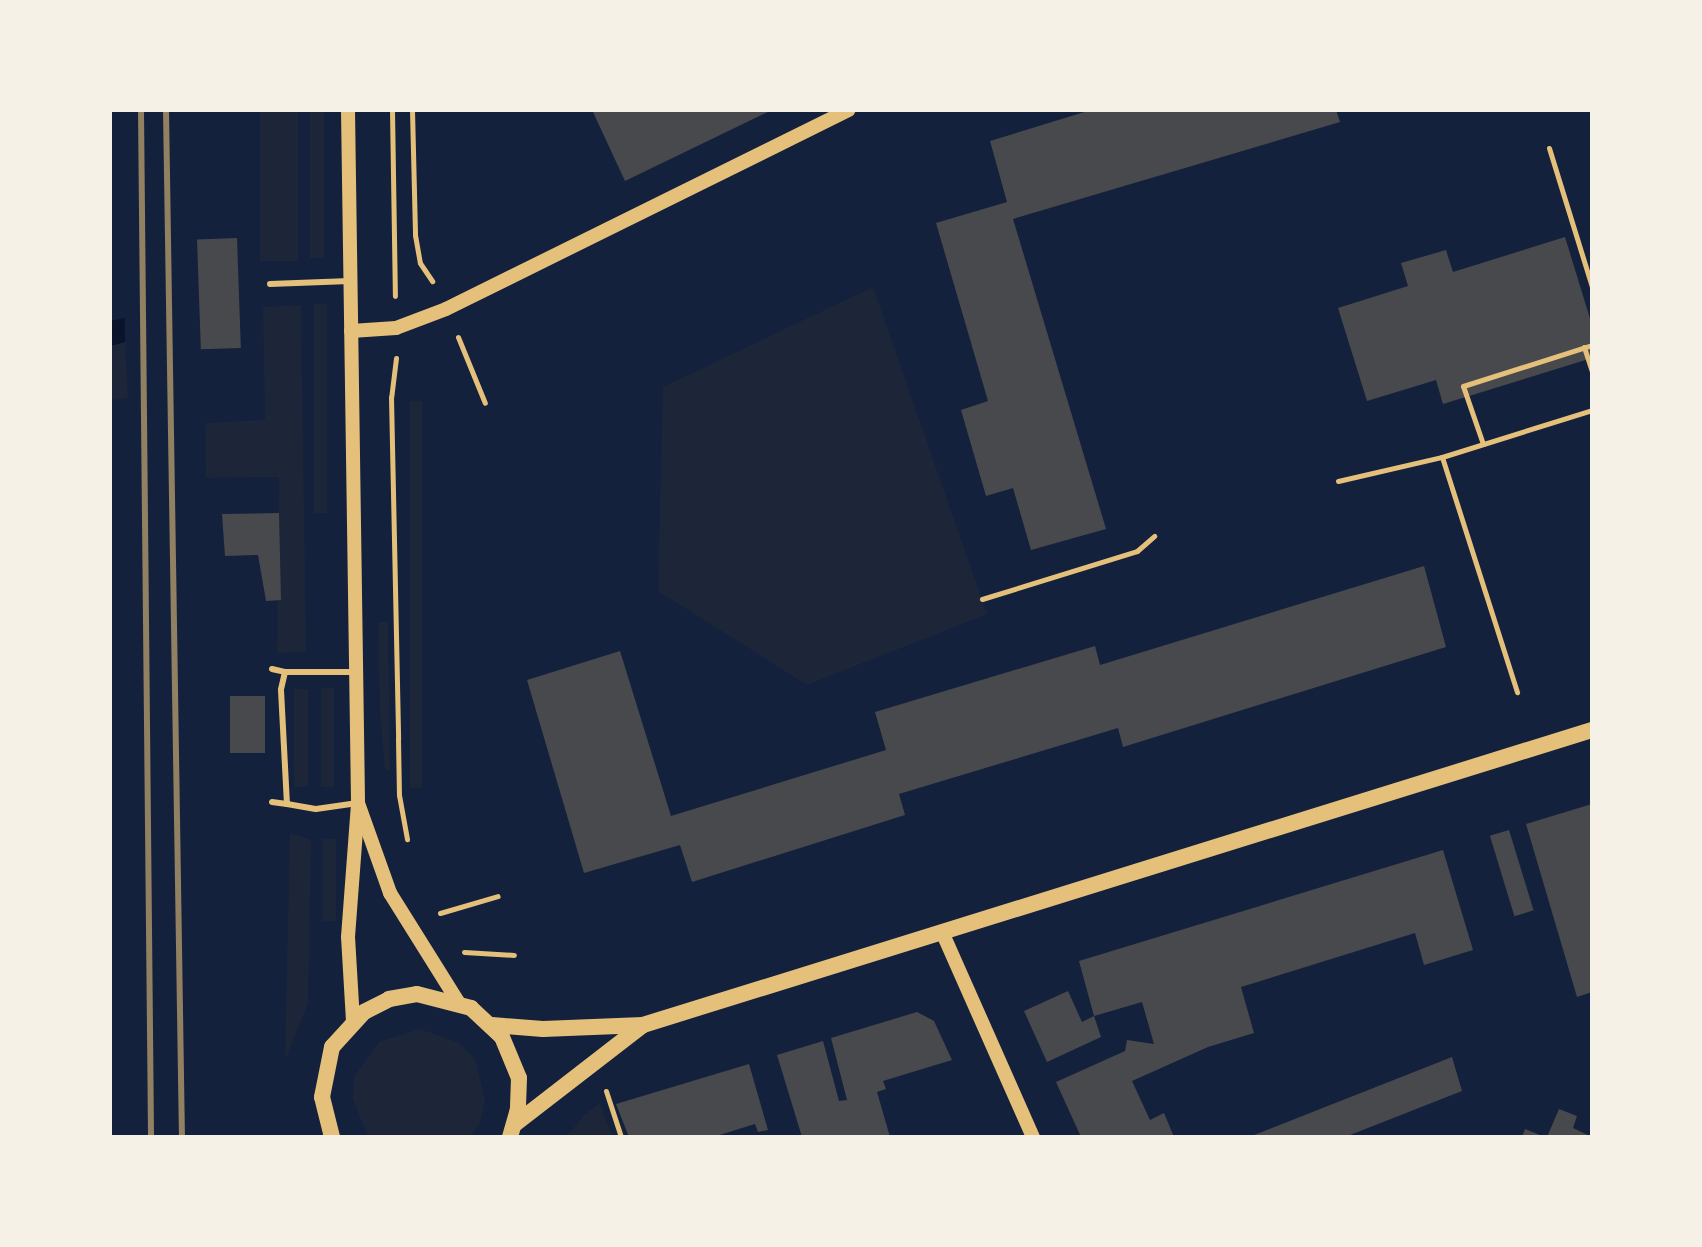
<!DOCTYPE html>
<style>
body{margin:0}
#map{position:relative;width:1702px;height:1247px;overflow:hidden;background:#14213d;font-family:"IBM Plex Sans",sans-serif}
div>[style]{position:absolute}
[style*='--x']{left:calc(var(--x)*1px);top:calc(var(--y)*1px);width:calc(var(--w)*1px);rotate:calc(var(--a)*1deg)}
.green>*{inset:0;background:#1d2539;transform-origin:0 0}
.water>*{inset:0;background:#0b132b}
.building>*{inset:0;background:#48494c;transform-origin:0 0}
.path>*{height:5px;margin:-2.5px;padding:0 2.5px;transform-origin:2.5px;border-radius:2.5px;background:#e5c07b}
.service>*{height:6px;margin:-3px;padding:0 3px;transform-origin:3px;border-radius:3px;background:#e5c07b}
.tertiary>*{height:14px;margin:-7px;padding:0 7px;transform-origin:7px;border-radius:7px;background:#e5c07b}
.secondary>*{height:16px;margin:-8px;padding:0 8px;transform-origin:8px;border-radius:8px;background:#e5c07b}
.rail>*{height:6px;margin:-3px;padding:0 3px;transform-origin:3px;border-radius:3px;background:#918062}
span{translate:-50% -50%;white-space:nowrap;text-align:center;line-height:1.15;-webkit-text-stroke:8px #f6f1e7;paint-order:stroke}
.frame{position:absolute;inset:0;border:112px solid #f6f1e7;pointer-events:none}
</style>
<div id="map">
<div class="green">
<i style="left:260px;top:110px;width:38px;height:151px"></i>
<i style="left:310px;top:110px;width:14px;height:148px"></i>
<i style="clip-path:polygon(873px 287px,987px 614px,807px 685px,658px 591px,663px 387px)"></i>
<i style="left:314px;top:304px;width:13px;height:209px"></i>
<i style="clip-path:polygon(301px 305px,306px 652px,277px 653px,279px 477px,206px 478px,205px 423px,265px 420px,263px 307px)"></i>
<i style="clip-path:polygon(125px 342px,128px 398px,110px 400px,110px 346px)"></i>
<i style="left:422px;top:401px;width:387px;height:12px;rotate:90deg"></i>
<i style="clip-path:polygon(378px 622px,388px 622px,390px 770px,385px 770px,380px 710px)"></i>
<i style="left:321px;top:688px;width:13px;height:99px"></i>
<i style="left:294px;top:689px;width:14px;height:98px"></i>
<i style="clip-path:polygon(290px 833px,311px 840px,308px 1003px,285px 1060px)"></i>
<i style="left:323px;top:839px;width:13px;height:82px"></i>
<i style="clip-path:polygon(420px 1029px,460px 1043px,475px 1059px,485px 1101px,480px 1123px,470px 1137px,368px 1137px,353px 1099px,354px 1077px,379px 1042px)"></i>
<i style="clip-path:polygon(600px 1103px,612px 1137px,566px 1137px,585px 1114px)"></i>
</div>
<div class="water">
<i style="clip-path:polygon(125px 318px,125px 342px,110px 346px,110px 321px)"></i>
</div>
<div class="building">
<i style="clip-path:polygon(597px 110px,772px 110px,625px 181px,593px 112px)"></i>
<i style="clip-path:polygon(1091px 110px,1336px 110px,1340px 122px,1013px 219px,1106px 529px,1031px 550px,1013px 488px,986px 496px,961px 410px,988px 401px,936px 223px,1007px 202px,990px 141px)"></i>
<i style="clip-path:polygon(1565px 237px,1592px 325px,1592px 358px,1443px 404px,1436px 380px,1367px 401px,1338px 308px,1408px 286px,1401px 263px,1446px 250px,1453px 272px)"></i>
<i style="left:237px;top:238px;width:110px;height:40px;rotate:88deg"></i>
<i style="clip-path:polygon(279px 513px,281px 600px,266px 601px,258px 555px,225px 556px,222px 514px)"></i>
<i style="clip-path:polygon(1424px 566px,1446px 647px,1123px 747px,1118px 728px,899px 794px,905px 815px,692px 882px,680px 845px,584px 873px,527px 680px,620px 651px,671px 816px,886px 750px,875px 712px,1095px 646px,1100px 665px)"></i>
<i style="left:230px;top:696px;width:35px;height:57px"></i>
<i style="clip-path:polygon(1592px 804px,1592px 992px,1577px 997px,1526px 824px)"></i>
<i style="left:1509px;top:830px;width:84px;height:20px;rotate:73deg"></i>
<i style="clip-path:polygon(1443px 850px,1473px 950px,1424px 965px,1415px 933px,1241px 987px,1254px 1033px,1208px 1047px,1132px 1081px,1150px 1120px,1164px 1113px,1174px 1137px,1081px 1137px,1056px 1082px,1125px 1051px,1127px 1040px,1154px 1044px,1142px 1002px,1094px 1016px,1079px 961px)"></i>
<i style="clip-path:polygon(1068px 991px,1082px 1022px,1094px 1016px,1101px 1037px,1047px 1062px,1024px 1011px)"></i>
<i style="clip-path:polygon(917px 1012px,934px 1021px,952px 1060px,883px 1081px,886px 1089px,877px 1092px,890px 1137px,802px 1137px,777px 1055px,823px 1041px,839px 1101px,847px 1100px,831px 1038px)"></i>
<i style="clip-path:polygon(1452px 1057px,1462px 1091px,1345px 1137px,1249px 1137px)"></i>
<i style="clip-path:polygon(749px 1064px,768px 1130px,758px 1132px,755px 1124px,713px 1137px,629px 1137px,616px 1104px)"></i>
<i style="clip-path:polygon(1559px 1109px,1577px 1116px,1573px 1128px,1592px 1137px,1547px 1137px)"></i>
<i style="clip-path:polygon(1525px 1129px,1545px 1137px,1522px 1137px)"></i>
</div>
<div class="path">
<i style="--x:392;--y:110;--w:186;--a:89.1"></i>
<i style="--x:412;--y:110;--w:125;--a:88.6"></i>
<i style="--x:415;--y:235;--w:28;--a:80"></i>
<i style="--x:420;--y:263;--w:22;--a:56"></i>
<i style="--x:1549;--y:148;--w:145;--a:72.8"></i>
<i style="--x:458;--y:337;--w:71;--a:67.8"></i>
<i style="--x:1584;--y:347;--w:25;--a:72"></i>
<i style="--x:396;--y:358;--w:39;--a:97"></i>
<i style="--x:391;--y:397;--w:342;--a:88.8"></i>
<i style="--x:398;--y:739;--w:56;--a:89"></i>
<i style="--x:399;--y:795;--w:45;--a:79.7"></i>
<i style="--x:1483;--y:444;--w:61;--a:-109"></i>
<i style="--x:1463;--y:386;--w:135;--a:-17.6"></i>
<i style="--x:1442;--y:457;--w:157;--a:-17.4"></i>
<i style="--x:1338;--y:481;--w:107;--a:-13"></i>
<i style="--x:1442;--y:457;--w:247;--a:72.3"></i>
<i style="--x:982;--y:599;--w:162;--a:-17.2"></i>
<i style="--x:1137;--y:551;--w:23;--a:-41"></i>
<i style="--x:440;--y:913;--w:60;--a:-16.3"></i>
<i style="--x:464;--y:952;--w:50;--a:3.4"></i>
<i style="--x:606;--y:1091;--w:48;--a:71.9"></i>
</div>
<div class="service">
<i style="--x:270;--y:284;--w:80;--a:-2.1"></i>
<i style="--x:272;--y:669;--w:13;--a:13"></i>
<i style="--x:356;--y:672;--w:71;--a:180"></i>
<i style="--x:285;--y:672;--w:18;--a:103"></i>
<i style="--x:281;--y:690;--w:114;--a:87"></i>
<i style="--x:287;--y:804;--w:29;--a:10"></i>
<i style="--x:316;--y:809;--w:42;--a:-8.1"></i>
<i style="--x:272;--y:802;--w:15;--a:8"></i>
</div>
<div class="tertiary">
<i style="--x:348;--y:110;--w:693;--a:89.17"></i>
<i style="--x:358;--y:803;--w:96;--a:70.4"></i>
<i style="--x:390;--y:893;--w:128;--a:58"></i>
<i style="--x:351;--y:331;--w:45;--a:-3.8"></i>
<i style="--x:396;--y:328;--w:53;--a:-20.8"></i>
<i style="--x:446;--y:309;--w:449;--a:-26.3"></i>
<i style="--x:943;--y:934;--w:222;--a:66.1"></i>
<i style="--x:353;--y:1021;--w:84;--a:-93.4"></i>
<i style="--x:348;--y:937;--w:133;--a:-85.7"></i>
</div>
<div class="secondary">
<i style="--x:492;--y:1025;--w:51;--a:4.5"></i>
<i style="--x:543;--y:1029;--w:100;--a:-2.3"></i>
<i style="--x:643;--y:1025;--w:994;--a:-17.27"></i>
<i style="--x:515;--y:1124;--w:162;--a:-37.7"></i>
<i style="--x:332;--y:1137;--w:41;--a:-104"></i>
<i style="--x:322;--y:1097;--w:51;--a:-78.7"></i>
<i style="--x:332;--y:1047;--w:47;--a:-47.6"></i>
<i style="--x:364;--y:1012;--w:28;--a:-27"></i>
<i style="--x:389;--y:999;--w:28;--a:-10"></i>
<i style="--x:417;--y:994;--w:56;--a:14.5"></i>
<i style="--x:471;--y:1008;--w:42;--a:43.1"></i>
<i style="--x:502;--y:1037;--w:44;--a:67.5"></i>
<i style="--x:519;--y:1078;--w:31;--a:92"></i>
<i style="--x:518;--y:1109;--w:29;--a:106"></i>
</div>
<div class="rail">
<i style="--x:141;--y:110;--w:1027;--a:89.44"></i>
<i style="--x:166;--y:110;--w:1027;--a:89.11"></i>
</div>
<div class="frame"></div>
</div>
